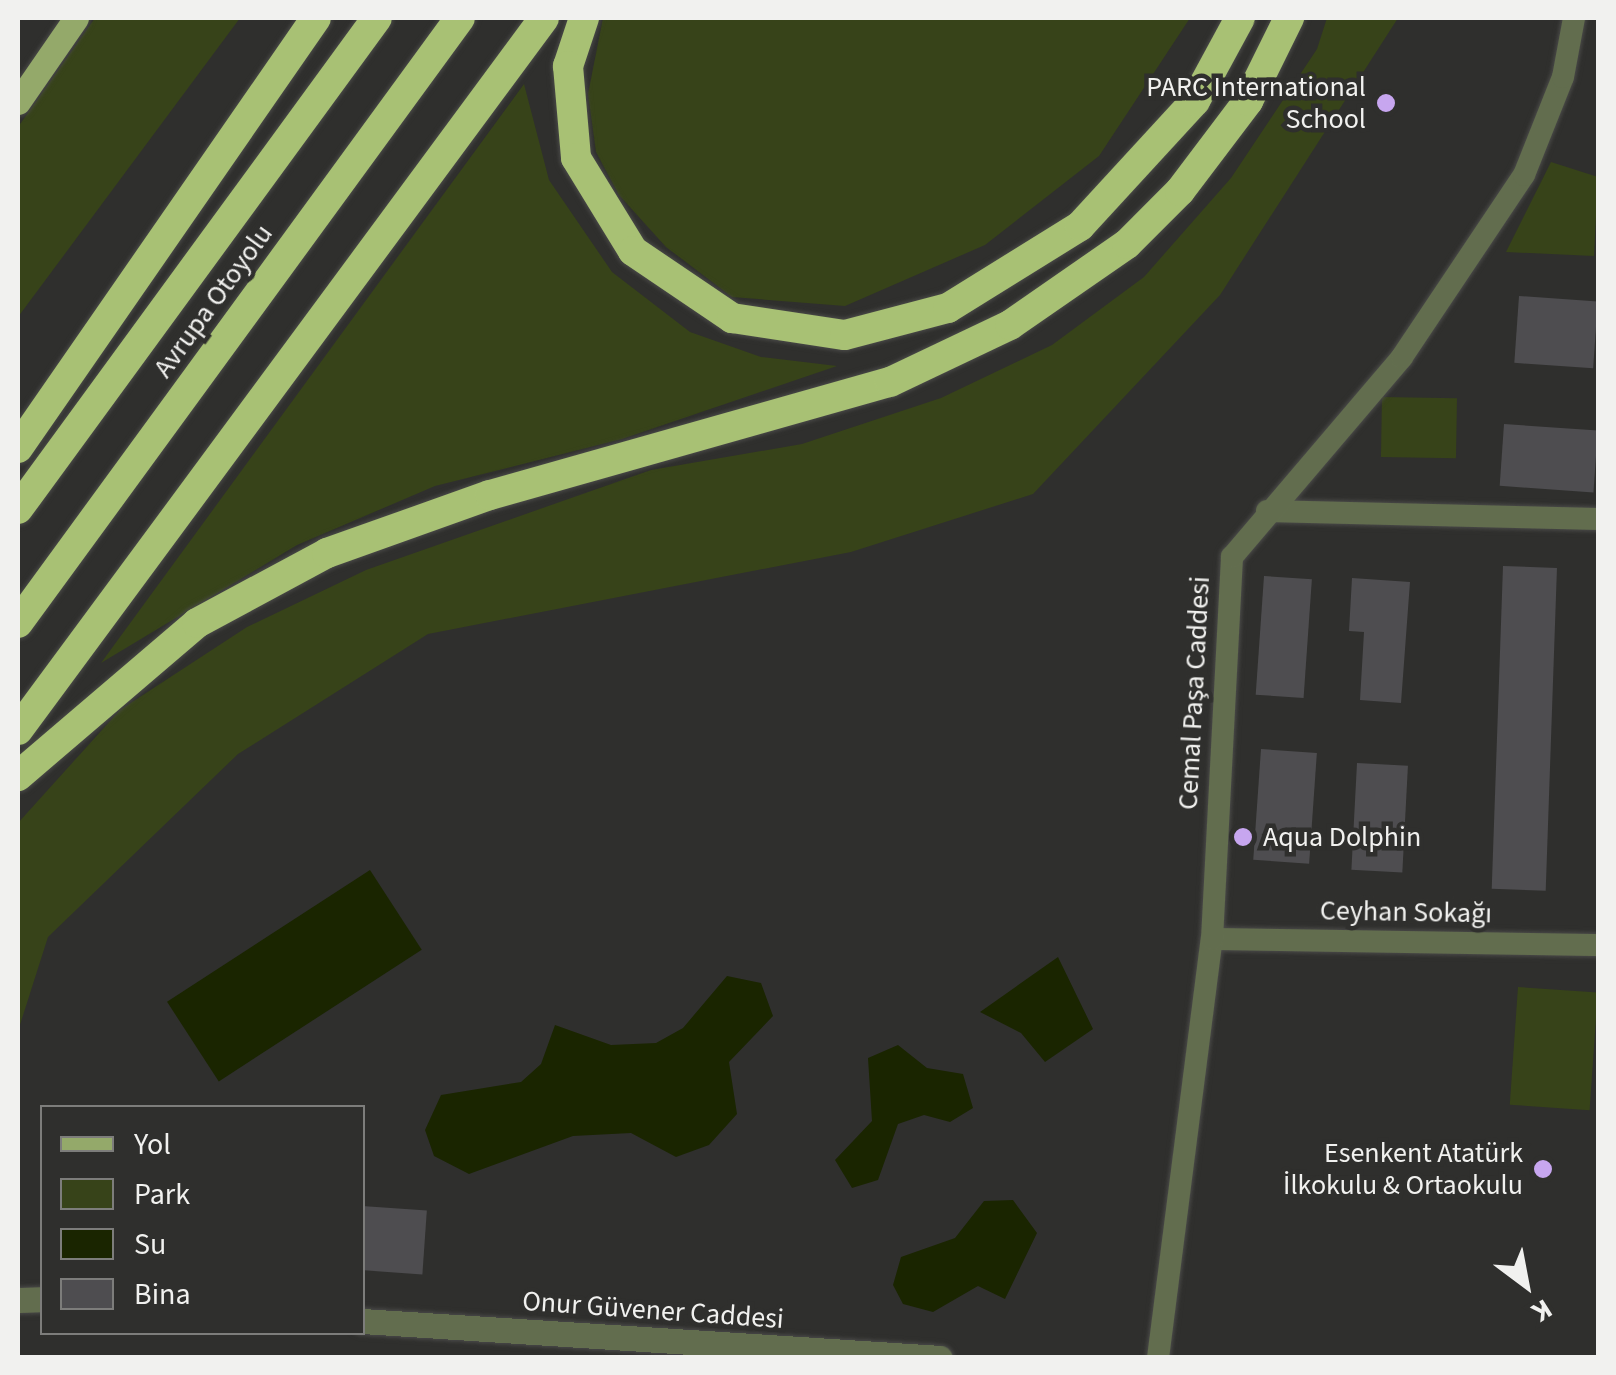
<!DOCTYPE html>
<meta charset="utf-8">
<style>
body{margin:0}
#map{position:relative;width:1616px;height:1375px;overflow:hidden;background:#2f2f2d;font-family:"Source Sans 3",sans-serif}
div>[style]{position:absolute}
[style*='--x']{left:calc(var(--x)*1px);top:calc(var(--y)*1px);width:calc(var(--w)*1px);rotate:calc(var(--a)*1deg)}
.green>*{inset:0;background:#374319;transform-origin:0 0}
.water>*{inset:0;background:#1a2500;transform-origin:0 0}
.building>*{inset:0;background:#4e4d50;transform-origin:0 0}
.roads{filter:drop-shadow(0 0 2px #4a4a48) drop-shadow(0 0 2px #4a4a48)}
.minor>*{height:22px;margin:-11px;padding:0 11px;transform-origin:11px;border-radius:11px;background:#626d4e}
.tertiary>*{height:25px;margin:-12.5px;padding:0 12.5px;transform-origin:12.5px;border-radius:12.5px;background:#626d4e}
.primary>*{height:25px;margin:-12.5px;padding:0 12.5px;transform-origin:12.5px;border-radius:12.5px;background:#94a96a}
.motorway>*{height:30px;margin:-15px;padding:0 15px;transform-origin:15px;border-radius:15px;background:#a8c174}
.dots>*{width:28px;height:28px;translate:-50% -50%;box-sizing:border-box;border:5px solid #2f2f2d;border-radius:50%}
span{translate:-50% -50%;white-space:nowrap;text-align:center;line-height:1.15;-webkit-text-stroke:9px #2f2f2d;paint-order:stroke}
.poi-label{font-size:28px;color:#f1f1ef}
.right{translate:-100% -50%;text-align:right}
.left{translate:0 -50%;text-align:left}
.street-label{font-size:28px;color:#f1f1ef}
.frame{position:absolute;inset:0;border:20px solid #f1f1ef;pointer-events:none}
.legend{position:absolute;left:40px;top:1105px;width:325px;height:230px;box-sizing:border-box;background:#2f2f2d;border:2px solid #7d7d7b;margin:0;padding:12px 18px;list-style:none;font-size:30px;color:#f1f1ef}
.legend li{display:flex;align-items:center;gap:20px;height:50px}
.legend b{width:50px;border:2px solid #7d7d7b}
.north{position:absolute;left:1476px;top:1235px;width:100px;height:100px;-webkit-text-stroke:8px #2f2f2d;paint-order:stroke;rotate:148deg;font-size:28px;font-weight:700;line-height:40px;text-align:center;color:#f1f1ef}
.north::after{content:'';display:block;margin:auto;width:35px;height:45px;background:#f1f1ef;clip-path:polygon(50% 0,100% 100%,50% 72%,0 100%)}
</style>
<div id="map">
<div class="green">
<i style="clip-path:polygon(95px 18px,240px 18px,18px 317px,18px 127px)"></i>
<i style="clip-path:polygon(603px 18px,1190px 18px,1099px 156px,985px 245px,845px 306px,732px 297px,666px 247px,619px 195px,596px 152px,588px 94px)"></i>
<i style="clip-path:polygon(1327px 18px,1398px 18px,1220px 295px,1033px 494px,851px 552px,428px 634px,238px 754px,48px 937px,18px 1031px,18px 823px,120px 710px,247px 627px,366px 570px,651px 470px,802px 444px,941px 398px,1052px 345px,1144px 277px,1231px 178px,1317px 49px)"></i>
<i style="clip-path:polygon(524px 84px,549px 180px,612px 272px,690px 332px,761px 357px,837px 366px,622px 439px,435px 486px,297px 545px,101px 663px)"></i>
<i style="clip-path:polygon(1551px 162px,1598px 177px,1594px 256px,1506px 252px)"></i>
<i style="left:1382px;top:397px;width:75px;height:60px;rotate:1deg"></i>
<i style="left:1518px;top:987px;width:80px;height:118px;rotate:4deg"></i>
</div>
<div class="water">
<i style="left:370px;top:870px;width:95px;height:242px;rotate:57deg"></i>
<i style="clip-path:polygon(1058px 957px,1093px 1029px,1045px 1062px,1021px 1033px,980px 1012px)"></i>
<i style="clip-path:polygon(727px 976px,761px 983px,773px 1016px,729px 1062px,737px 1114px,709px 1145px,676px 1157px,631px 1133px,573px 1136px,469px 1174px,434px 1156px,425px 1130px,441px 1095px,521px 1082px,541px 1064px,555px 1025px,611px 1045px,656px 1043px,683px 1028px)"></i>
<i style="clip-path:polygon(898px 1045px,927px 1068px,963px 1074px,973px 1108px,950px 1122px,924px 1115px,898px 1124px,878px 1180px,852px 1188px,835px 1160px,872px 1121px,868px 1058px)"></i>
<i style="clip-path:polygon(1013px 1200px,1037px 1233px,1005px 1299px,978px 1286px,933px 1312px,903px 1304px,893px 1285px,901px 1257px,955px 1238px,984px 1201px)"></i>
</div>
<div class="building">
<i style="left:1519px;top:296px;width:79px;height:67px;rotate:4deg"></i>
<i style="left:1504px;top:424px;width:94px;height:62px;rotate:4deg"></i>
<i style="left:1503px;top:566px;width:54px;height:323px;rotate:2deg"></i>
<i style="left:1264px;top:576px;width:48px;height:119px;rotate:4deg"></i>
<i style="clip-path:polygon(1352px 578px,1410px 582px,1401px 703px,1360px 700px,1364px 632px,1349px 631px)"></i>
<i style="left:1261px;top:749px;width:56px;height:111px;rotate:4deg"></i>
<i style="left:1357px;top:763px;width:51px;height:107px;rotate:3deg"></i>
<i style="left:362px;top:1206px;width:65px;height:64px;rotate:4deg"></i>
</div>
<div class="roads">
<div class="minor">
<i style="--x:1267;--y:511;--w:331;--a:1.4"></i>
<i style="--x:1212;--y:939;--w:386;--a:0.9"></i>
<i style="--x:1158;--y:1358;--w:422;--a:-82.7"></i>
<i style="--x:1212;--y:939;--w:383;--a:-87"></i>
<i style="--x:1232;--y:557;--w:262;--a:-49.6"></i>
<i style="--x:1402;--y:357;--w:219;--a:-56.2"></i>
<i style="--x:1524;--y:175;--w:105;--a:-68.3"></i>
<i style="--x:1563;--y:77;--w:60;--a:-79.4"></i>
</div>
<div class="tertiary">
<i style="--x:18;--y:1300;--w:24;--a:-2"></i>
<i style="--x:362;--y:1321;--w:579;--a:3.66"></i>
</div>
<div class="primary">
<i style="--x:18;--y:102;--w:102;--a:-55.4"></i>
</div>
<div class="motorway">
<i style="--x:584;--y:18;--w:51;--a:108.4"></i>
<i style="--x:568;--y:66;--w:92;--a:85"></i>
<i style="--x:576;--y:158;--w:109;--a:58.5"></i>
<i style="--x:633;--y:251;--w:120;--a:34.1"></i>
<i style="--x:732;--y:318;--w:114;--a:8.6"></i>
<i style="--x:845;--y:335;--w:106;--a:-14.7"></i>
<i style="--x:948;--y:308;--w:155;--a:-31.8"></i>
<i style="--x:1080;--y:226;--w:170;--a:-47.4"></i>
<i style="--x:1195;--y:101;--w:94;--a:-61.5"></i>
<i style="--x:18;--y:448;--w:523;--a:-55.28"></i>
<i style="--x:18;--y:509;--w:608;--a:-53.83"></i>
<i style="--x:18;--y:623;--w:749;--a:-53.85"></i>
<i style="--x:18;--y:730;--w:885;--a:-53.54"></i>
<i style="--x:18;--y:776;--w:235;--a:-40.5"></i>
<i style="--x:197;--y:623;--w:148;--a:-28.3"></i>
<i style="--x:327;--y:553;--w:173;--a:-19.6"></i>
<i style="--x:490;--y:495;--w:416;--a:-15.8"></i>
<i style="--x:890;--y:382;--w:133;--a:-25.4"></i>
<i style="--x:1010;--y:325;--w:142;--a:-34.7"></i>
<i style="--x:1127;--y:244;--w:75;--a:-45"></i>
<i style="--x:1180;--y:191;--w:113;--a:-52.9"></i>
<i style="--x:1248;--y:101;--w:93;--a:-63.7"></i>
</div>
</div>
<div class="dots">
<i style="left:1386px;top:103px;background:#c7a6ef"></i>
<i style="left:1243px;top:837px;background:#c7a6ef"></i>
<i style="left:1543px;top:1169px;background:#c7a6ef"></i>
</div>
<div class="poi-label">
<span class="right" style="left:1366px;top:103px">PARC International<br>School</span>
<span class="left" style="left:1263px;top:837px">Aqua Dolphin</span>
<span class="right" style="left:1523px;top:1169px">Esenkent Atatürk<br>İlkokulu &amp; Ortaokulu</span>
</div>
<div class="street-label">
<span style="left:213px;top:301px;rotate:-54deg">Avrupa Otoyolu</span>
<span style="left:1194px;top:693px;rotate:-87deg">Cemal Paşa Caddesi</span>
<span style="left:1406px;top:912px;rotate:1deg">Ceyhan Sokağı</span>
<span style="left:653px;top:1310px;rotate:4deg">Onur Güvener Caddesi</span>
</div>
<div class="frame"></div>
<ul class="legend">
<li><b style="height:12px;background:#94a96a"></b>Yol</li>
<li><b style="height:28px;background:#374319"></b>Park</li>
<li><b style="height:28px;background:#1a2500"></b>Su</li>
<li><b style="height:28px;background:#4e4d50"></b>Bina</li>
</ul>
<div class="north">K</div>
</div>
